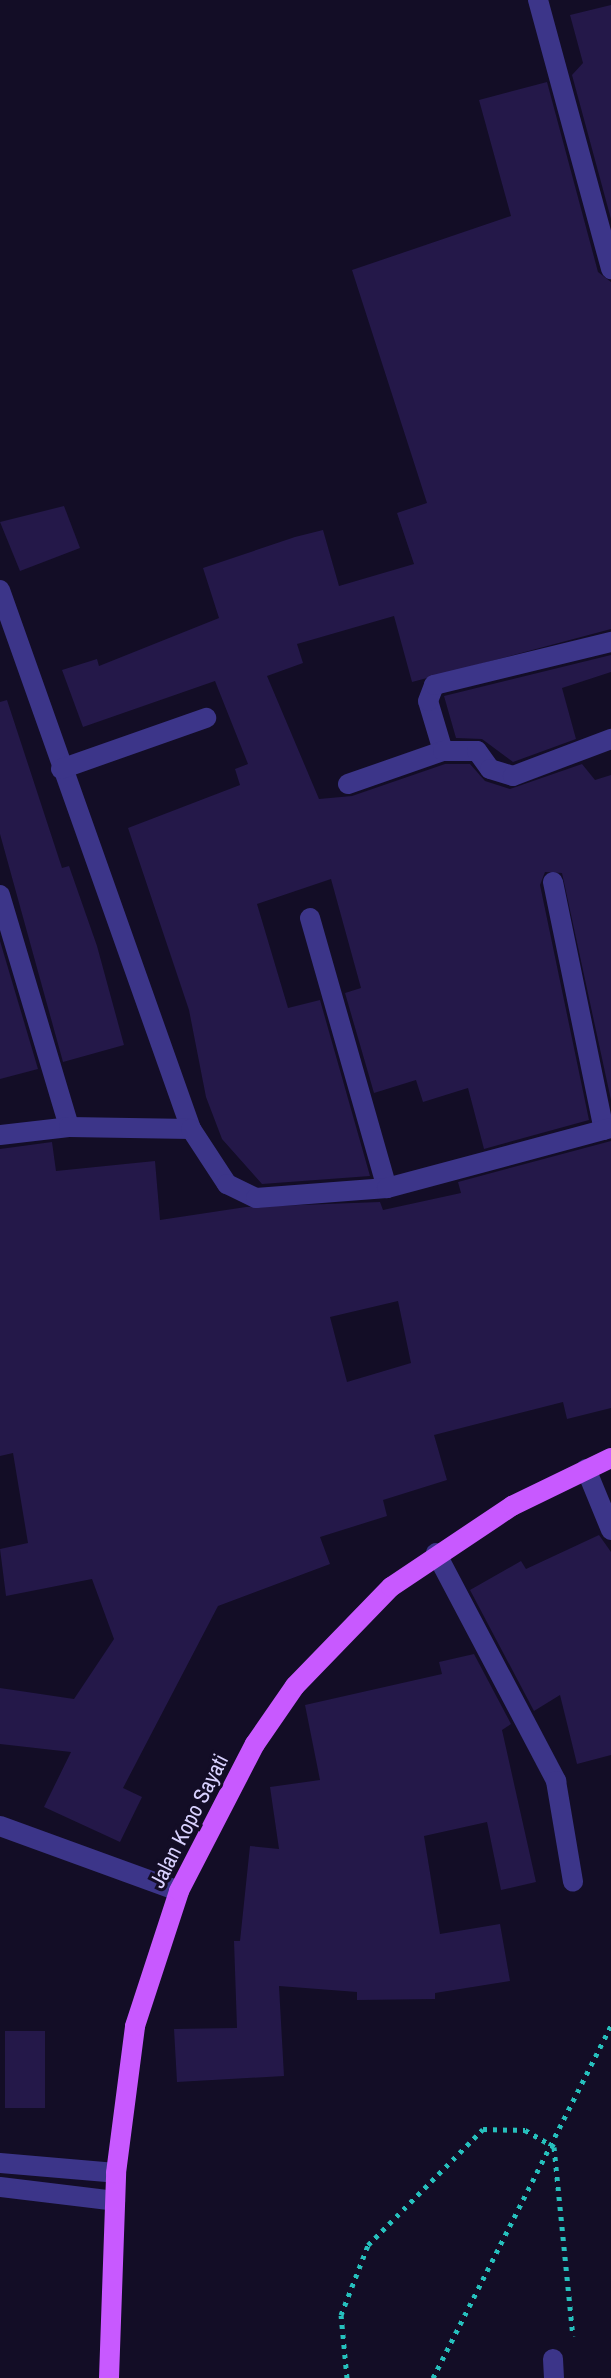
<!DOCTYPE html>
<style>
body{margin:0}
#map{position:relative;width:611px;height:2378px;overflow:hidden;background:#130d26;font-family:"Archivo Narrow",sans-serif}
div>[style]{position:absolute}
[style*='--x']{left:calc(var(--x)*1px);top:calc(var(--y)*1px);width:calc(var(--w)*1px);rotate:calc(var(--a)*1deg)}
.building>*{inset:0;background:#241849;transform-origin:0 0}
.path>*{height:5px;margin-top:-2.5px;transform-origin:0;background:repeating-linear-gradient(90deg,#26c0bd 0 4px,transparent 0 10px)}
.minor>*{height:20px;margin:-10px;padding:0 10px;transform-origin:10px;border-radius:10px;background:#3c3589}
.major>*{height:20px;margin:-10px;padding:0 10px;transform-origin:10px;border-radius:10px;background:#c859ff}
span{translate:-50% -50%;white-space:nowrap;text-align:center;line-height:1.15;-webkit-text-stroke:6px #130d26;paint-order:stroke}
.street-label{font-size:22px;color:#d9d2ff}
</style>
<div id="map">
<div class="building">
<i style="clip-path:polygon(611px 5px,611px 219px,572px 75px,583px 63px,570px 15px)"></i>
<i style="clip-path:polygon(547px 82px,598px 272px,611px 282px,611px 629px,412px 682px,394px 616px,297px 644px,303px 663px,267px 676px,319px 799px,352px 796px,445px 764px,470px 764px,485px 781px,510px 789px,582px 764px,595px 780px,611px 775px,611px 1100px,562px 873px,545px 872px,540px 885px,589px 1120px,484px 1149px,468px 1088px,423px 1102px,416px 1080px,374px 1093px,345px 993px,361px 988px,331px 879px,257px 904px,288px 1008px,320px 1000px,370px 1176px,262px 1184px,222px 1139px,206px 1097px,189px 1010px,128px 828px,240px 785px,235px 769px,248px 764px,215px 681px,83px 727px,62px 670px,97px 659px,99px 666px,219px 618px,203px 568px,295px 537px,323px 530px,339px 586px,414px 564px,397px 513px,427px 503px,352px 270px,511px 216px,479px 100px)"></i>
<i style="clip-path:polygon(64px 506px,80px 548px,20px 571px,0 522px)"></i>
<i style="clip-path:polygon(611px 655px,611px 672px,562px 688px,576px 739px,513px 762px,482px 739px,456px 738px,444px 696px)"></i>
<i style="clip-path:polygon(7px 700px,62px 868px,69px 866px,97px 946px,124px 1045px,63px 1062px,0 834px,0 702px)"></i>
<i style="clip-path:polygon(0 941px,38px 1069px,0 1079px)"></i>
<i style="clip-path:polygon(evenodd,611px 1141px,611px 1408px,567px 1419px,563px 1402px,434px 1435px,447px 1480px,383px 1500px,387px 1516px,320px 1537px,330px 1564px,218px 1606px,123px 1788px,142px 1797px,120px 1842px,44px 1807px,71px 1752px,0 1744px,0 1688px,74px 1699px,114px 1639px,92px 1579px,6px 1596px,0 1549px,28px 1543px,13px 1453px,0 1456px,0 1149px,52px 1142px,56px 1171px,155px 1161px,160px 1220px,246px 1207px,380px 1202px,383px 1210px,461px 1193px,458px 1182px,611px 1141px,398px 1301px,411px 1363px,347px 1382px,330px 1317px,398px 1301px)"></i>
<i style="clip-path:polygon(599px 1535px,611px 1552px,611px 1755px,577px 1764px,560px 1695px,534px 1711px,470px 1590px,521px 1561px,526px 1569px)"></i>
<i style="clip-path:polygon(474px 1654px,511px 1724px,502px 1730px,536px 1882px,501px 1890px,487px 1822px,424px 1836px,440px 1934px,500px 1924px,510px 1981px,435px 1993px,435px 1999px,357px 2000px,357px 1992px,279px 1986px,284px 2076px,177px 2082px,174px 2029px,237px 2028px,234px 1941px,240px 1941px,250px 1846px,279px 1849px,270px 1787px,320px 1780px,305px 1705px,442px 1674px,439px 1662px)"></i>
<i style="left:5px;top:2031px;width:40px;height:77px"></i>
</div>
<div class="path">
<i style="--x:347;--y:2378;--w:63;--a:-95.4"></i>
<i style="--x:341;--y:2315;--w:75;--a:-68.9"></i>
<i style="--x:368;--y:2245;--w:163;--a:-45.2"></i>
<i style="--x:483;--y:2129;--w:42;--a:1.4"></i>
<i style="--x:525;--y:2130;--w:34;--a:30"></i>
<i style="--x:554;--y:2147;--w:190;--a:84.3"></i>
<i style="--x:433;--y:2378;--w:395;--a:-63.2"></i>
</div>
<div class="minor">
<i style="--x:538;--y:0;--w:279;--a:74.8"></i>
<i style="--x:0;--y:590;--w:572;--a:70.49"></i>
<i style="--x:443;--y:751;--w:52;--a:-106.7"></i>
<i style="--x:428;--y:701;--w:17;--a:-69"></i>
<i style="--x:434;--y:685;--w:182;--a:-13.7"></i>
<i style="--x:61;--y:769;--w:154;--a:-19.4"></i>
<i style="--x:348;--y:784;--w:101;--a:-19.2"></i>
<i style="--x:443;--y:751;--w:34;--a:0"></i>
<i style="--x:477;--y:751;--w:22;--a:54"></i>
<i style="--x:490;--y:769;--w:24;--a:17"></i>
<i style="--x:513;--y:776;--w:105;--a:-20.7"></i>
<i style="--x:553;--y:882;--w:253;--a:78.4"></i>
<i style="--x:0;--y:895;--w:242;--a:73.4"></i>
<i style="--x:310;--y:918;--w:281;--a:74.1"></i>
<i style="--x:0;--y:1135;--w:69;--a:-6.6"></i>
<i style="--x:69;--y:1127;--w:122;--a:0.9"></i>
<i style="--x:191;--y:1129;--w:66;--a:56.8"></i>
<i style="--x:227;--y:1184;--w:32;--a:26"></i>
<i style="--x:256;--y:1198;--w:131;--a:-4.4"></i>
<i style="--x:387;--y:1188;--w:232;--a:-15"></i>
<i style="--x:586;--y:1469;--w:66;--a:67.7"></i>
<i style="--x:436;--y:1553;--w:258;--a:62.2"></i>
<i style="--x:556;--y:1781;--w:102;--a:80.4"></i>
<i style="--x:0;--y:1826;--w:190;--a:20"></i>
<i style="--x:0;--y:2163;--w:116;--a:4.9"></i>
<i style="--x:0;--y:2187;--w:116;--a:6.9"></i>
<i style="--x:553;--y:2359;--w:19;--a:87"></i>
</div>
<div class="major">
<i style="--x:109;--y:2378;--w:205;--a:-88"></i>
<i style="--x:116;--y:2173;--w:148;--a:-82.6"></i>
<i style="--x:135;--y:2026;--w:142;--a:-71.9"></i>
<i style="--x:179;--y:1891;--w:165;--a:-62.7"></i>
<i style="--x:255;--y:1744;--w:70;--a:-55.4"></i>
<i style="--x:295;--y:1686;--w:138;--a:-45.9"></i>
<i style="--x:391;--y:1587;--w:146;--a:-33.8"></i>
<i style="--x:512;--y:1506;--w:110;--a:-25.9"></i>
</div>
<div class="street-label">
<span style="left:189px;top:1821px;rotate:-63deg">Jalan Kopo Sayati</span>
</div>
</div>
